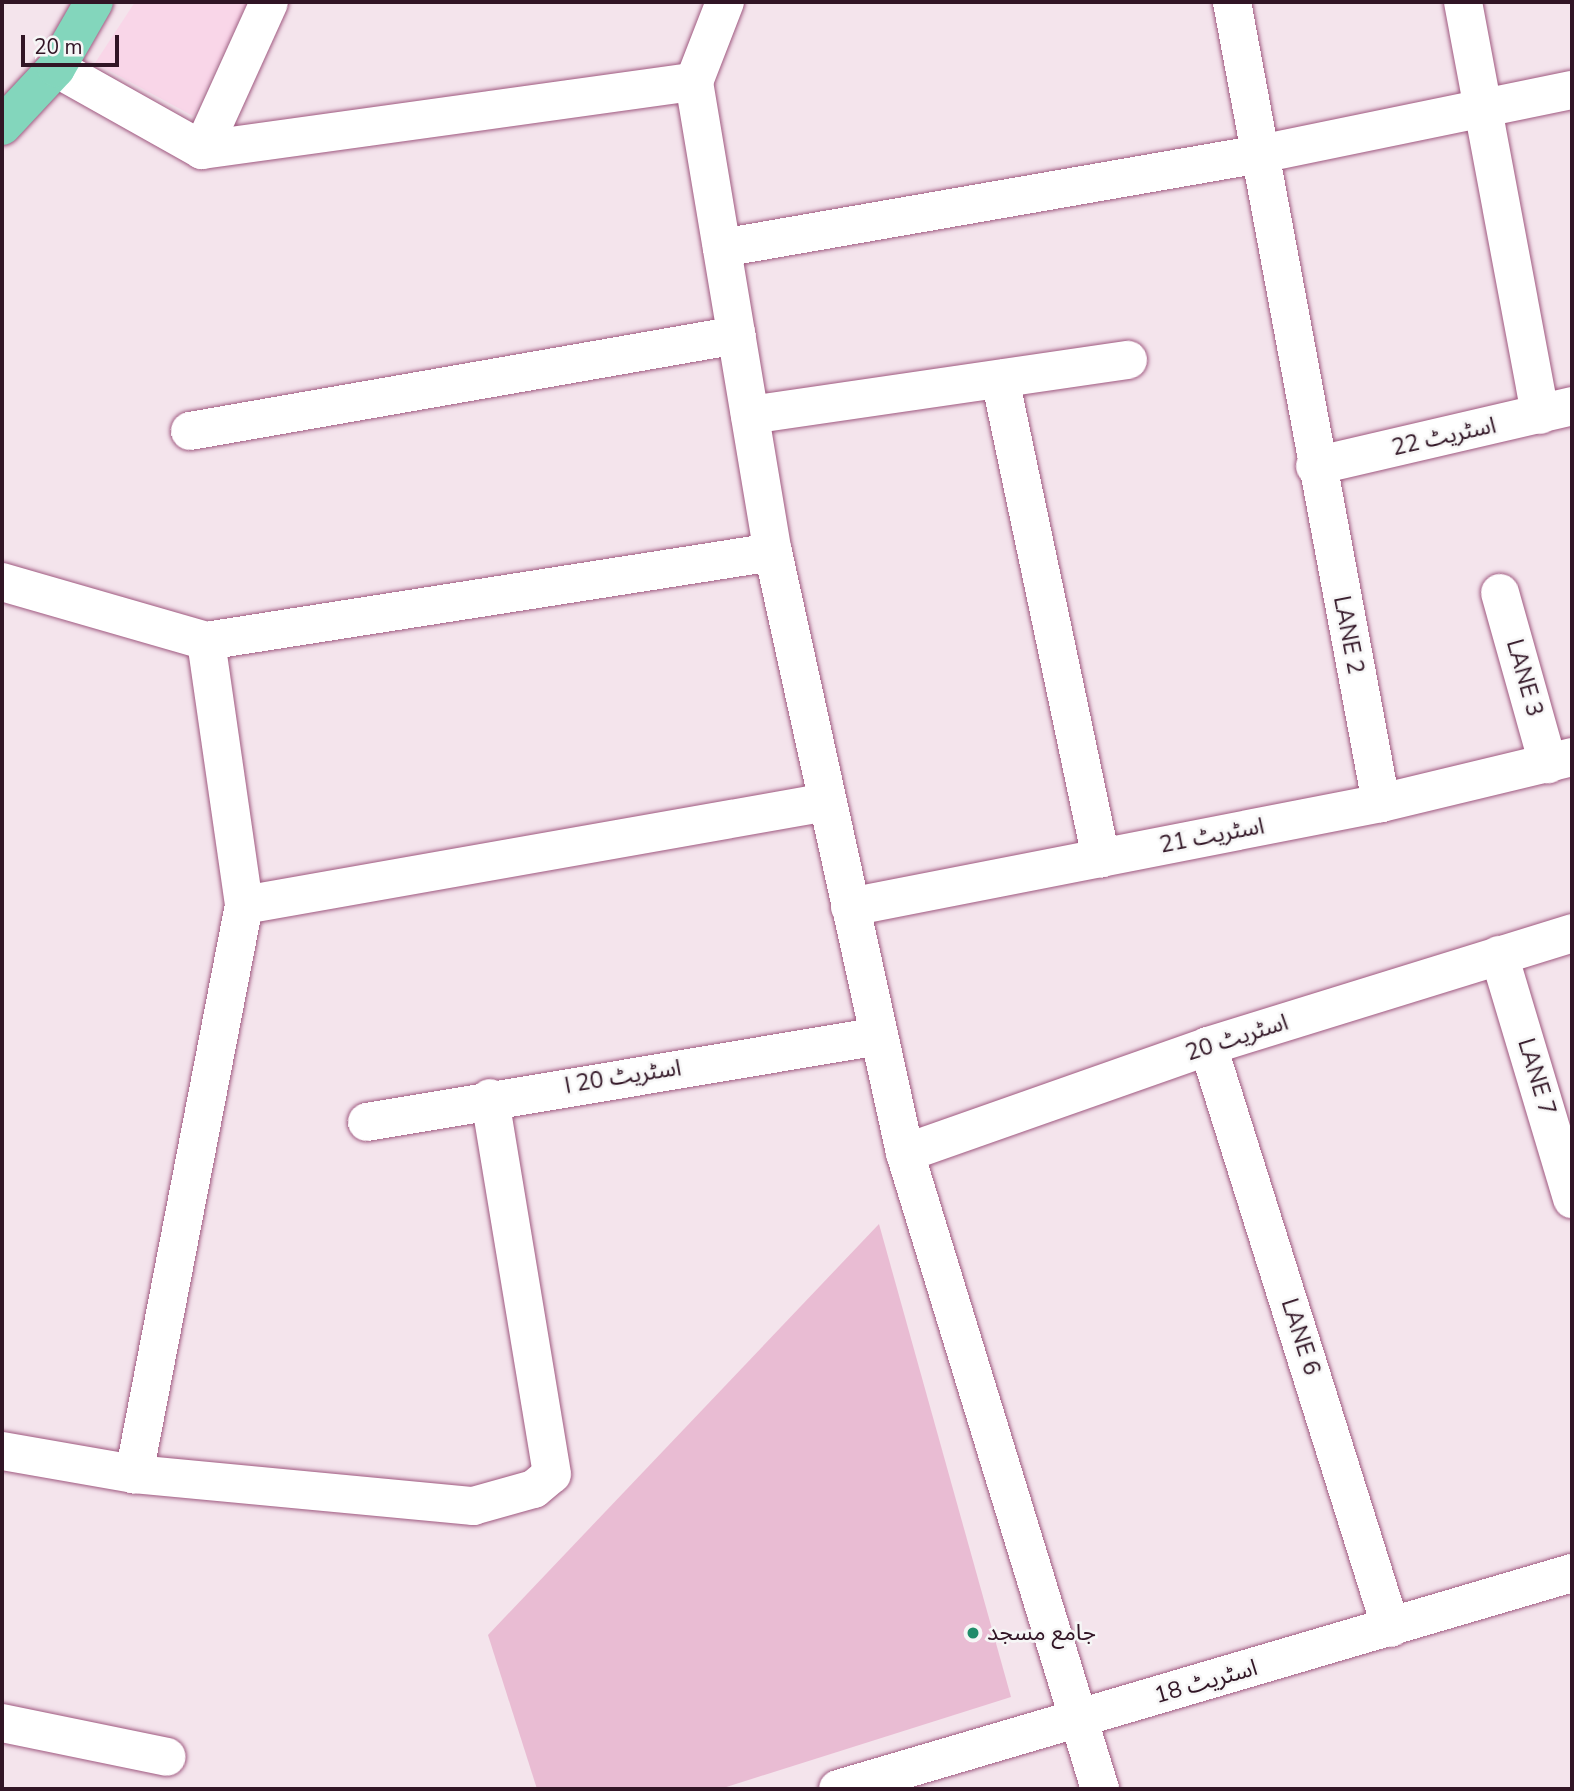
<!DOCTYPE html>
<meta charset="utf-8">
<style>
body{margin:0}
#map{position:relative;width:1574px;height:1791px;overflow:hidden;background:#f4e4ec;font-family:"Nunito Sans","Noto Sans Arabic",sans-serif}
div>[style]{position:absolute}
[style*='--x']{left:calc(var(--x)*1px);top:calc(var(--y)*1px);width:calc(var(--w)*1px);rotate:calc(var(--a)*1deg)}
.built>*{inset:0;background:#f9d6e8}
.green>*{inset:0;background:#e9bcd3}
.roads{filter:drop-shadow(0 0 2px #9f5980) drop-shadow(0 0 2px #9f5980)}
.minor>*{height:38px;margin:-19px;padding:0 19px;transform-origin:19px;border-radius:19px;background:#fff}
.major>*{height:38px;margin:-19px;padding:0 19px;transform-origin:19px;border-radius:19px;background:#83d6bc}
.dots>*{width:19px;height:19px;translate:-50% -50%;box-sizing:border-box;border:4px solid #f6f6f6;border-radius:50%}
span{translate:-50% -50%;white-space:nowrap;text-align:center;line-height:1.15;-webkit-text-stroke:5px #f6f6f6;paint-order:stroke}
.street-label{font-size:23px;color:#311525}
.poi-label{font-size:23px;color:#311525}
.left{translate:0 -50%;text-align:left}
.frame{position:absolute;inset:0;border:4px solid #311525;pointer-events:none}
.scale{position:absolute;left:21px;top:35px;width:98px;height:32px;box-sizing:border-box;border:4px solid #311525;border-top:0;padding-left:9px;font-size:21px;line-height:24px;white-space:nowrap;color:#311525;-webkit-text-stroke:5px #f6f6f6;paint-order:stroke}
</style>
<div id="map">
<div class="built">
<i style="clip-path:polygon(135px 2px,247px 2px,193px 116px,95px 63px)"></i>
</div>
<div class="green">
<i style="clip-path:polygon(879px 1224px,1011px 1697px,720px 1789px,537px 1789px,488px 1635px)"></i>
</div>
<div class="roads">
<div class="minor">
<i style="--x:725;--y:2;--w:86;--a:111.2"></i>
<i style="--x:694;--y:82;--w:477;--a:80.5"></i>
<i style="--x:773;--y:552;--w:615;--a:77.61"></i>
<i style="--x:905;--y:1153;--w:665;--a:72.95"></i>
<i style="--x:1232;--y:2;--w:815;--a:79.46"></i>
<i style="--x:1463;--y:2;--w:420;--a:79.4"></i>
<i style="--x:56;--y:68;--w:167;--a:29.3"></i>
<i style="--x:202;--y:150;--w:497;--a:-7.9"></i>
<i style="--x:202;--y:150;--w:162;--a:-65.6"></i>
<i style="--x:722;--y:248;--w:546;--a:-9.91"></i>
<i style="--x:1260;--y:154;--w:318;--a:-11.6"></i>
<i style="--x:1000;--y:379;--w:490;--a:78.1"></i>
<i style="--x:750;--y:415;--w:382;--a:-8.3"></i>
<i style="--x:190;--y:431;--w:555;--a:-9.95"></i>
<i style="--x:1315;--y:466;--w:264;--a:-13.1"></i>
<i style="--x:2;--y:582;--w:212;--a:16.1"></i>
<i style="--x:206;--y:641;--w:267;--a:81.8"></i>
<i style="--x:244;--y:905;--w:580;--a:100.94"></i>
<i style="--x:1500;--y:593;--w:178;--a:74.3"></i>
<i style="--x:206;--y:641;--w:574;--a:-8.92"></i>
<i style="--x:244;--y:905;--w:592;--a:-10.02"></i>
<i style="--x:850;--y:907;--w:541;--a:-11.08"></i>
<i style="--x:1381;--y:803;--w:196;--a:-13.5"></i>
<i style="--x:1499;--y:955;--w:255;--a:73.3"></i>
<i style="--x:1208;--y:1046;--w:610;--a:72.55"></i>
<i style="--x:367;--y:1122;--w:519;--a:-9.53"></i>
<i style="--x:905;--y:1153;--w:321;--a:-19.4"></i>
<i style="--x:1208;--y:1046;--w:381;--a:-17.2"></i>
<i style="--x:2;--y:1451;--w:134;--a:9.9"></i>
<i style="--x:134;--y:1474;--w:341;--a:5.4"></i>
<i style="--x:473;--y:1506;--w:63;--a:-15.6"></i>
<i style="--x:534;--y:1489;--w:23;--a:-40"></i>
<i style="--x:552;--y:1474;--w:381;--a:-99.4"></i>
<i style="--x:2;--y:1723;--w:168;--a:11.6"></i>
<i style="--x:838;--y:1789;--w:765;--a:-16.4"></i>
</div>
<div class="major">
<i style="--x:2;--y:126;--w:79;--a:-47"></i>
<i style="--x:56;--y:68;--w:76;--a:-60.1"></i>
</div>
</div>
<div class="dots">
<i style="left:973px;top:1633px;background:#208c6a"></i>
</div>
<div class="street-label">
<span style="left:1444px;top:437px;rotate:-13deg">اسٹریٹ 22</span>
<span style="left:1348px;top:635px;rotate:79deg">LANE 2</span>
<span style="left:1524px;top:678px;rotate:74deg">LANE 3</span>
<span style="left:1212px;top:836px;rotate:-11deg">اسٹریٹ 21</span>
<span style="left:1237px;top:1038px;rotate:-18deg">اسٹریٹ 20</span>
<span style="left:623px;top:1077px;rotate:-9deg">اسٹریٹ 20 ا</span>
<span style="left:1536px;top:1077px;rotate:73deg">LANE 7</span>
<span style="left:1300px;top:1337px;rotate:72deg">LANE 6</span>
<span style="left:1206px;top:1682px;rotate:-16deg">اسٹریٹ 18</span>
</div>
<div class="poi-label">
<span class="left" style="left:987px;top:1633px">جامع مسجد</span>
</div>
<div class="frame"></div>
<div class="scale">20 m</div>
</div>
